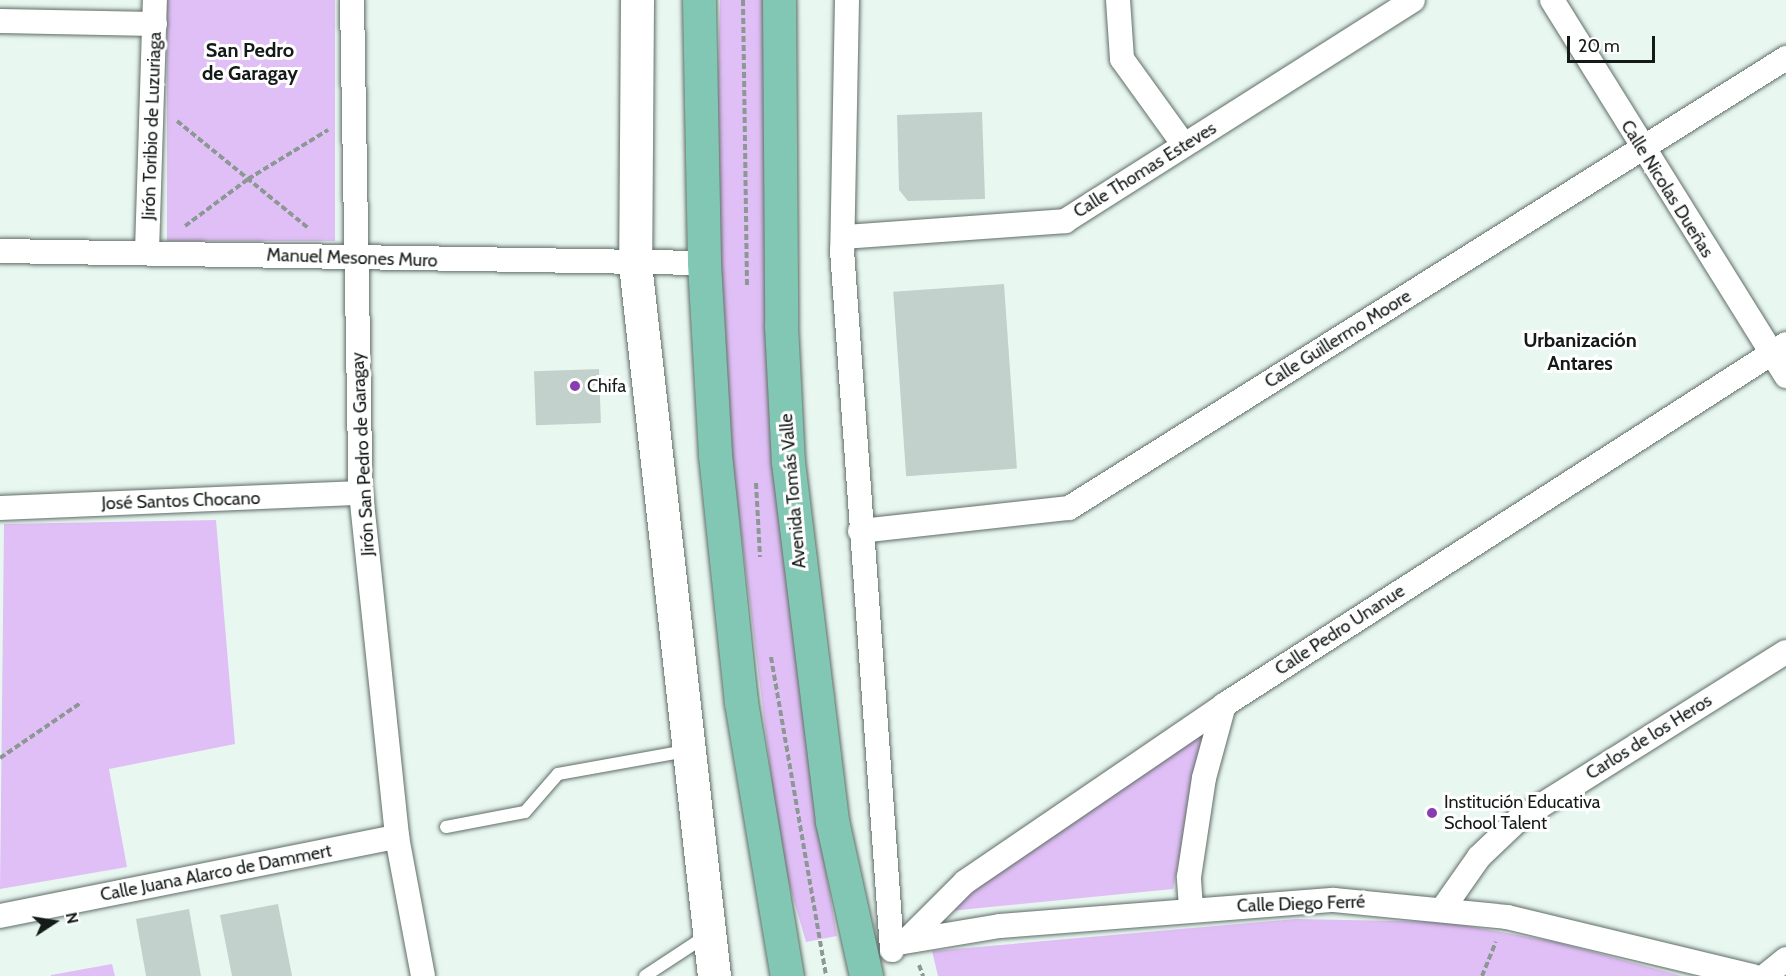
<!DOCTYPE html>
<meta charset="utf-8">
<style>
body{margin:0}
#map{position:relative;width:1786px;height:976px;overflow:hidden;background:#e8f8f1;font-family:Cabin,sans-serif}
div>[style]{position:absolute}
[style*='--x']{left:calc(var(--x)*1px);top:calc(var(--y)*1px);width:calc(var(--w)*1px);rotate:calc(var(--a)*1deg)}
.green>*{inset:0;background:#e0bff6;transform-origin:0 0}
.building>*{inset:0;background:#c2d1cb;transform-origin:0 0}
.path>*{height:4px;margin-top:-2px;transform-origin:0;background:repeating-linear-gradient(90deg,#8c9893 0 6px,transparent 0 9px)}
.roads{filter:drop-shadow(0 0 2px #606d68) drop-shadow(0 0 2px #606d68)}
.service>*{height:12px;margin:-6px;padding:0 6px;transform-origin:6px;border-radius:6px;background:#fff}
.minor>*{height:24px;margin:-12px;padding:0 12px;transform-origin:12px;border-radius:12px;background:#fff}
.secondary>*{height:33px;margin:-16.5px;padding:0 16.5px;transform-origin:16.5px;border-radius:16.5px;background:#fff}
.primary>*{height:33px;margin:-16.5px;padding:0 16.5px;transform-origin:16.5px;border-radius:16.5px;background:#82c7b3}
.dots>*{width:16px;height:16px;translate:-50% -50%;box-sizing:border-box;border:3px solid #fff;border-radius:50%}
span{translate:-50% -50%;white-space:nowrap;text-align:center;line-height:1.15;-webkit-text-stroke:6px #fff;paint-order:stroke}
.street-label{font-size:18px;color:#141a18}
.poi-label{font-size:18px;color:#141a18}
.left{translate:0 -50%;text-align:left}
.neighbourhood-label{font-size:20px;color:#141a18;font-weight:700}
.north{position:absolute;left:24px;top:892px;width:60px;height:60px;-webkit-text-stroke:4px #fff;paint-order:stroke;rotate:78deg;font-size:16px;font-weight:700;line-height:24px;text-align:center;color:#141a18}
.north::after{content:'';display:block;margin:auto;width:21px;height:27px;background:#141a18;clip-path:polygon(50% 0,100% 100%,50% 72%,0 100%)}
.scale{position:absolute;left:1567px;top:36px;width:88px;height:27px;box-sizing:border-box;border:3px solid #141a18;border-top:0;padding-left:8px;font-size:18px;line-height:21px;white-space:nowrap;color:#141a18;-webkit-text-stroke:4px #fff;paint-order:stroke}
</style>
<div id="map">
<div class="green">
<i style="left:167px;top:0;width:168px;height:241px"></i>
<i style="clip-path:polygon(720px 0,769px 0,824px 859px,837px 936px,806px 942px,781px 856px,727px 418px,716px 147px)"></i>
<i style="clip-path:polygon(216px 520px,235px 744px,109px 769px,127px 867px,0 889px,4px 524px)"></i>
<i style="clip-path:polygon(1208px 723px,1173px 889px,940px 912px)"></i>
<i style="clip-path:polygon(1296px 919px,1445px 922px,1556px 942px,1682px 976px,938px 976px,932px 951px)"></i>
<i style="clip-path:polygon(112px 964px,115px 976px,51px 976px,51px 975px)"></i>
</div>
<div class="building">
<i style="clip-path:polygon(982px 112px,985px 199px,908px 201px,899px 190px,897px 115px)"></i>
<i style="left:1004px;top:284px;width:185px;height:111px;rotate:86deg"></i>
<i style="left:599px;top:369px;width:54px;height:65px;rotate:88deg"></i>
<i style="clip-path:polygon(278px 904px,292px 976px,232px 976px,220px 915px)"></i>
<i style="clip-path:polygon(189px 909px,201px 976px,146px 976px,136px 919px)"></i>
</div>
<div class="path">
<i style="--x:743;--y:0;--w:287;--a:89.2"></i>
<i style="--x:177;--y:121;--w:169;--a:39.2"></i>
<i style="--x:185;--y:226;--w:79;--a:-36.7"></i>
<i style="--x:248;--y:179;--w:94;--a:-31.5"></i>
<i style="--x:756;--y:483;--w:74;--a:86.9"></i>
<i style="--x:771;--y:657;--w:324;--a:80.2"></i>
<i style="--x:0;--y:758;--w:99;--a:-34.3"></i>
<i style="--x:919;--y:965;--w:12;--a:70"></i>
<i style="--x:1482;--y:976;--w:37;--a:-68"></i>
</div>
<div class="roads">
<div class="service">
<i style="--x:446;--y:827;--w:80;--a:-10.8"></i>
<i style="--x:525;--y:812;--w:50;--a:-49"></i>
<i style="--x:558;--y:774;--w:130;--a:-10.2"></i>
<i style="--x:645;--y:976;--w:73;--a:-33.3"></i>
</div>
<div class="minor">
<i style="--x:352;--y:0;--w:493;--a:89"></i>
<i style="--x:361;--y:493;--w:346;--a:84"></i>
<i style="--x:397;--y:837;--w:141;--a:79.4"></i>
<i style="--x:847;--y:0;--w:250;--a:91.1"></i>
<i style="--x:842;--y:250;--w:702;--a:85.91"></i>
<i style="--x:1118;--y:0;--w:59;--a:86.1"></i>
<i style="--x:1122;--y:59;--w:106;--a:54.2"></i>
<i style="--x:1552;--y:0;--w:443;--a:58.1"></i>
<i style="--x:0;--y:21;--w:155;--a:1.1"></i>
<i style="--x:844;--y:237;--w:222;--a:-4.1"></i>
<i style="--x:1065;--y:221;--w:412;--a:-32.4"></i>
<i style="--x:0;--y:251;--w:704;--a:0.98"></i>
<i style="--x:147;--y:251;--w:251;--a:-88.2"></i>
<i style="--x:0;--y:508;--w:361;--a:-2.4"></i>
<i style="--x:860;--y:531;--w:210;--a:-6.3"></i>
<i style="--x:1069;--y:508;--w:847;--a:-32.11"></i>
<i style="--x:1444;--y:907;--w:61;--a:-55"></i>
<i style="--x:1479;--y:857;--w:54;--a:-43.5"></i>
<i style="--x:1518;--y:820;--w:316;--a:-32.1"></i>
<i style="--x:1191;--y:908;--w:31;--a:-94"></i>
<i style="--x:1189;--y:877;--w:100;--a:-81.4"></i>
<i style="--x:1204;--y:778;--w:76;--a:-74.7"></i>
<i style="--x:0;--y:916;--w:405;--a:-11.3"></i>
<i style="--x:909;--y:938;--w:79;--a:-45"></i>
<i style="--x:965;--y:882;--w:314;--a:-34.3"></i>
<i style="--x:1224;--y:705;--w:668;--a:-32.71"></i>
<i style="--x:904;--y:942;--w:97;--a:-9.5"></i>
<i style="--x:1000;--y:926;--w:335;--a:-4.5"></i>
<i style="--x:1334;--y:900;--w:174;--a:5.6"></i>
<i style="--x:1507;--y:917;--w:253;--a:13.5"></i>
<i style="--x:1765;--y:976;--w:27;--a:-39"></i>
</div>
<div class="secondary">
<i style="--x:637;--y:0;--w:264;--a:90.4"></i>
<i style="--x:635;--y:264;--w:716;--a:83.67"></i>
</div>
<div class="primary">
<i style="--x:699;--y:0;--w:263;--a:88.9"></i>
<i style="--x:704;--y:263;--w:192;--a:86.7"></i>
<i style="--x:715;--y:455;--w:248;--a:84"></i>
<i style="--x:741;--y:702;--w:278;--a:80.5"></i>
<i style="--x:779;--y:0;--w:325;--a:89.6"></i>
<i style="--x:781;--y:325;--w:137;--a:87.1"></i>
<i style="--x:788;--y:462;--w:362;--a:83"></i>
<i style="--x:832;--y:821;--w:159;--a:77.6"></i>
</div>
</div>
<div class="dots">
<i style="left:575px;top:386px;background:#883eb0"></i>
<i style="left:1432px;top:813px;background:#883eb0"></i>
</div>
<div class="street-label">
<span style="left:152px;top:126px;rotate:-88deg">Jirón Toribio de Luzuriaga</span>
<span style="left:1145px;top:170px;rotate:-32deg">Calle Thomas Esteves</span>
<span style="left:1667px;top:189px;rotate:58deg">Calle Nicolas Dueñas</span>
<span style="left:352px;top:258px;rotate:2deg">Manuel Mesones Muro</span>
<span style="left:1338px;top:339px;rotate:-32deg">Calle Guillermo Moore</span>
<span style="left:363px;top:454px;rotate:-93deg">Jirón San Pedro de Garagay</span>
<span style="left:793px;top:491px;rotate:-95deg">Avenida Tomás Valle</span>
<span style="left:181px;top:501px;rotate:-2deg">José Santos Chocano</span>
<span style="left:1340px;top:630px;rotate:-33deg">Calle Pedro Unanue</span>
<span style="left:1649px;top:737px;rotate:-32deg">Carlos de los Heros</span>
<span style="left:216px;top:873px;rotate:-11deg">Calle Juana Alarco de Dammert</span>
<span style="left:1301px;top:904px;rotate:-2deg">Calle Diego Ferré</span>
</div>
<div class="poi-label">
<span class="left" style="left:587px;top:386px">Chifa</span>
<span class="left" style="left:1444px;top:813px">Institución Educativa<br>School Talent</span>
</div>
<div class="neighbourhood-label">
<span style="left:250px;top:62px">San Pedro<br>de Garagay</span>
<span style="left:1580px;top:352px">Urbanización<br>Antares</span>
</div>
<div class="north">N</div>
<div class="scale">20 m</div>
</div>
